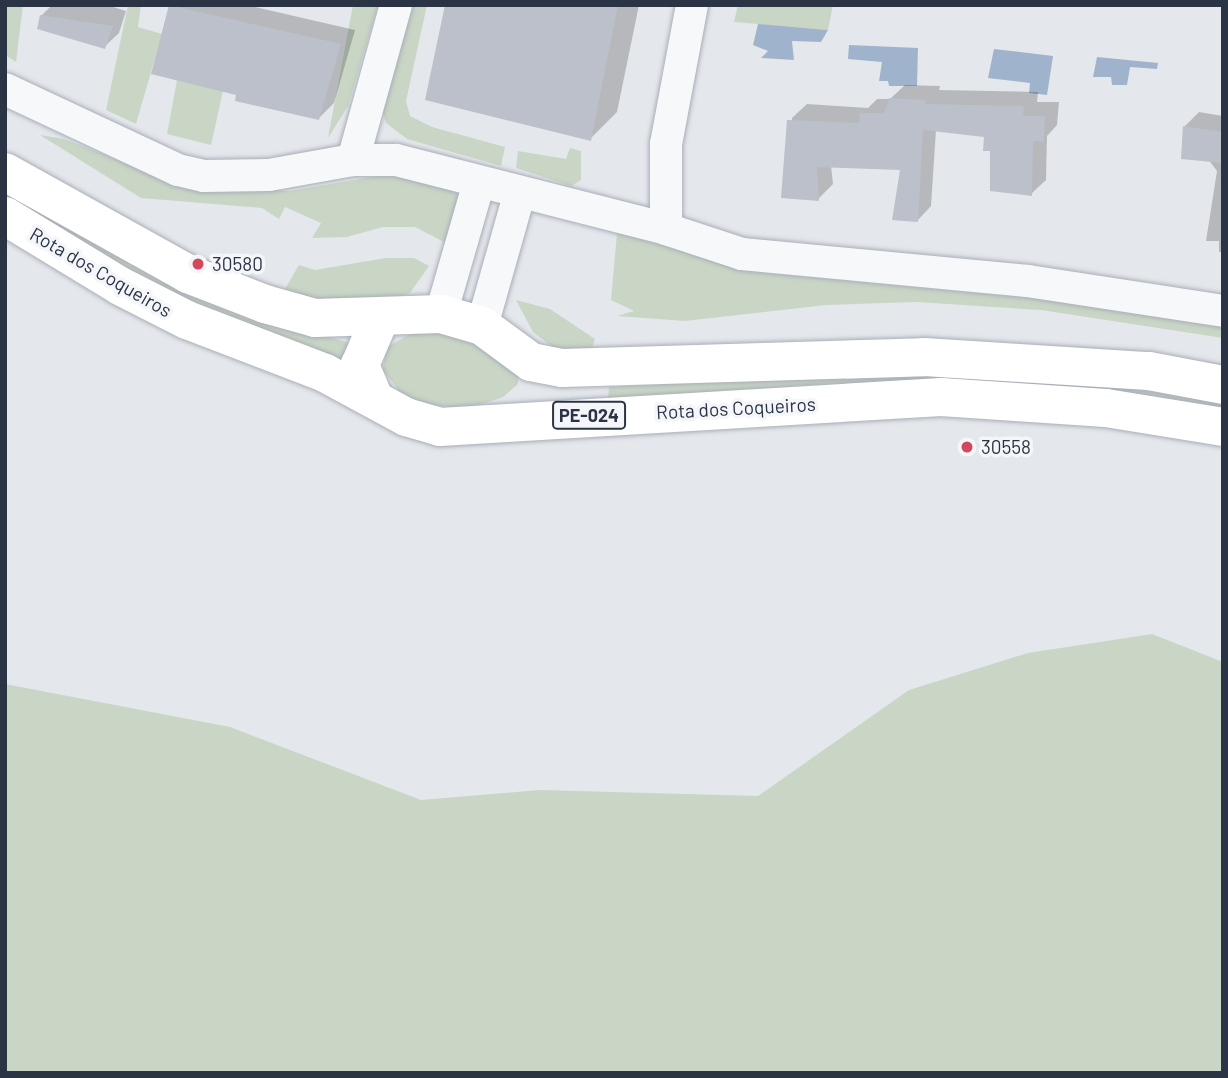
<!DOCTYPE html>
<style>
body{margin:0}
#map{position:relative;width:1228px;height:1078px;overflow:hidden;background:#e4e7ec;font-family:Barlow,sans-serif}
div>[style]{position:absolute}
[style*='--x']{left:calc(var(--x)*1px);top:calc(var(--y)*1px);width:calc(var(--w)*1px);rotate:calc(var(--a)*1deg)}
.green>*{inset:0;background:#c9d6c5}
.water>*{inset:0;background:#9fb4cc}
.shadow>*{inset:0;background:#0003}
.building>*{inset:0;background:#bbc0ca}
.roads{filter:drop-shadow(0 0 2px #a9aeb7) drop-shadow(0 0 2px #a9aeb7)}
.street>*{height:32px;margin:-16px;padding:0 16px;transform-origin:16px;border-radius:16px;background:#f7f8fa}
.primary>*{height:38px;margin:-19px;padding:0 19px;transform-origin:19px;border-radius:19px;background:#fff}
.dots>*{width:19px;height:19px;translate:-50% -50%;box-sizing:border-box;border:4px solid #f4f6f9;border-radius:50%}
span{translate:-50% -50%;white-space:nowrap;text-align:center;line-height:1.15;-webkit-text-stroke:7px #f4f6f9;paint-order:stroke}
.shield-label span{padding:2px 5px;background:#f4f6f9;border:2px solid;border-radius:5px;-webkit-text-stroke-width:0}
.shield-label{font-size:18px;color:#2b3445;font-weight:700}
.poi-label{font-size:19px;color:#2b3445}
.left{translate:0 -50%;text-align:left}
.street-label{font-size:19px;color:#2b3445}
.frame{position:absolute;inset:0;border:7px solid #2b3445;pointer-events:none}
</style>
<div id="map">
<div class="green">
<i style="clip-path:polygon(5px 5px,23px 5px,16px 62px,5px 55px)"></i>
<i style="clip-path:polygon(128px 5px,141px 5px,138px 27px,162px 34px,136px 124px,106px 110px)"></i>
<i style="clip-path:polygon(353px 5px,378px 5px,348px 106px,328px 138px)"></i>
<i style="clip-path:polygon(407px 5px,427px 5px,406px 101px,410px 116px,432px 127px,505px 147px,501px 166px,407px 139px,386px 123px,379px 101px)"></i>
<i style="clip-path:polygon(738px 5px,833px 5px,828px 30px,734px 22px)"></i>
<i style="clip-path:polygon(177px 80px,225px 82px,211px 145px,167px 134px)"></i>
<i style="clip-path:polygon(40px 135px,64px 139px,157px 175px,251px 189px,290px 191px,378px 176px,406px 177px,448px 188px,458px 195px,461px 207px,448px 244px,415px 227px,383px 227px,347px 237px,312px 238px,321px 223px,285px 207px,279px 219px,262px 208px,141px 198px)"></i>
<i style="clip-path:polygon(570px 148px,581px 151px,581px 180px,571px 186px,516px 168px,518px 151px,566px 159px)"></i>
<i style="clip-path:polygon(5px 184px,277px 323px,354px 344px,351px 365px,166px 298px,5px 205px)"></i>
<i style="clip-path:polygon(617px 233px,765px 273px,1062px 301px,1223px 323px,1223px 338px,1041px 310px,916px 302px,826px 305px,685px 321px,617px 316px,634px 311px,611px 300px)"></i>
<i style="clip-path:polygon(386px 258px,414px 258px,429px 266px,410px 293px,393px 300px,316px 304px,285px 289px,299px 265px,315px 270px)"></i>
<i style="clip-path:polygon(516px 300px,550px 309px,595px 339px,589px 357px,559px 352px,533px 332px)"></i>
<i style="clip-path:polygon(440px 330px,471px 336px,518px 369px,518px 384px,503px 397px,468px 409px,423px 404px,400px 392px,383px 370px,386px 348px,410px 334px)"></i>
<i style="clip-path:polygon(847px 374px,1091px 379px,1223px 400px,1223px 412px,608px 401px,609px 387px)"></i>
<i style="clip-path:polygon(1152px 634px,1223px 662px,1223px 1073px,5px 1073px,5px 684px,230px 727px,421px 800px,540px 790px,758px 796px,909px 690px,1028px 653px)"></i>
</div>
<div class="water">
<i style="clip-path:polygon(758px 24px,828px 30px,821px 42px,792px 41px,794px 60px,761px 58px,768px 51px,753px 45px)"></i>
<i style="clip-path:polygon(849px 45px,918px 48px,917px 86px,889px 86px,888px 81px,879px 81px,882px 62px,848px 59px)"></i>
<i style="clip-path:polygon(994px 49px,1053px 56px,1047px 95px,1029px 93px,1030px 83px,988px 78px)"></i>
<i style="clip-path:polygon(1097px 57px,1158px 63px,1157px 69px,1130px 67px,1127px 85px,1112px 85px,1111px 77px,1093px 77px)"></i>
</div>
<div class="shadow">
<i style="clip-path:polygon(52px 5px,107px 5px,126px 11px,119px 33px,104px 47px,41px 16px)"></i>
<i style="clip-path:polygon(246px 5px,355px 30px,334px 103px,319px 118px,238px 93px,171px 6px)"></i>
<i style="clip-path:polygon(447px 5px,639px 5px,617px 112px,590px 139px)"></i>
<i style="clip-path:polygon(905px 85px,940px 86px,939px 90px,1038px 92px,1037px 102px,1059px 102px,1057px 125px,1047px 136px,1046px 180px,1031px 194px,992px 150px,986px 136px,936px 130px,931px 206px,917px 221px,902px 168px,831px 166px,833px 184px,818px 199px,783px 197px,792px 118px,807px 104px,868px 108px,877px 99px,890px 99px)"></i>
<i style="clip-path:polygon(1199px 112px,1223px 116px,1223px 252px,1219px 252px,1219px 241px,1206px 241px,1217px 171px,1184px 127px)"></i>
</div>
<div class="building">
<i style="clip-path:polygon(169px 5px,341px 44px,319px 120px,235px 101px,236px 95px,151px 74px)"></i>
<i style="clip-path:polygon(445px 5px,618px 5px,591px 141px,425px 100px)"></i>
<i style="clip-path:polygon(40px 15px,113px 26px,105px 49px,37px 29px)"></i>
<i style="clip-path:polygon(889px 98px,926px 100px,925px 104px,1024px 106px,1023px 116px,1045px 116px,1044px 142px,1033px 141px,1032px 196px,990px 191px,990px 151px,983px 151px,984px 137px,923px 130px,918px 222px,892px 220px,900px 170px,817px 167px,819px 201px,781px 198px,787px 120px,859px 123px,860px 113px,884px 113px)"></i>
<i style="clip-path:polygon(1183px 126px,1223px 132px,1223px 163px,1181px 159px)"></i>
</div>
<div class="roads">
<div class="street">
<i style="--x:5;--y:89;--w:191;--a:25.1"></i>
<i style="--x:178;--y:170;--w:27;--a:13"></i>
<i style="--x:204;--y:176;--w:65;--a:-0.9"></i>
<i style="--x:269;--y:175;--w:85;--a:-10.1"></i>
<i style="--x:353;--y:160;--w:43;--a:0"></i>
<i style="--x:396;--y:160;--w:279;--a:14.3"></i>
<i style="--x:666;--y:229;--w:80;--a:18.2"></i>
<i style="--x:742;--y:254;--w:287;--a:5.4"></i>
<i style="--x:1028;--y:281;--w:197;--a:8.7"></i>
<i style="--x:353;--y:160;--w:161;--a:-74.5"></i>
<i style="--x:666;--y:229;--w:85;--a:-90"></i>
<i style="--x:666;--y:144;--w:141;--a:-79.4"></i>
<i style="--x:441;--y:314;--w:137;--a:-73.9"></i>
<i style="--x:482;--y:326;--w:139;--a:-74.2"></i>
</div>
<div class="primary">
<i style="--x:5;--y:172;--w:210;--a:29.1"></i>
<i style="--x:188;--y:274;--w:83;--a:21.3"></i>
<i style="--x:265;--y:304;--w:52;--a:15.6"></i>
<i style="--x:315;--y:318;--w:126;--a:-1.8"></i>
<i style="--x:441;--y:314;--w:43;--a:16.3"></i>
<i style="--x:482;--y:326;--w:61;--a:36.3"></i>
<i style="--x:531;--y:362;--w:32;--a:11"></i>
<i style="--x:562;--y:368;--w:362;--a:-1.7"></i>
<i style="--x:924;--y:357;--w:225;--a:3.6"></i>
<i style="--x:1149;--y:371;--w:75;--a:10.7"></i>
<i style="--x:5;--y:216;--w:135;--a:31.3"></i>
<i style="--x:120;--y:286;--w:75;--a:26.9"></i>
<i style="--x:187;--y:320;--w:148;--a:21"></i>
<i style="--x:325;--y:373;--w:92;--a:28.5"></i>
<i style="--x:406;--y:417;--w:35;--a:16"></i>
<i style="--x:440;--y:427;--w:502;--a:-3.43"></i>
<i style="--x:941;--y:397;--w:165;--a:3.8"></i>
<i style="--x:1106;--y:408;--w:119;--a:9.2"></i>
<i style="--x:373;--y:396;--w:34;--a:-113"></i>
<i style="--x:360;--y:365;--w:51;--a:-66.9"></i>
</div>
</div>
<div class="dots">
<i style="left:198px;top:264px;background:#d1495b"></i>
<i style="left:967px;top:447px;background:#d1495b"></i>
</div>
<div class="shield-label">
<span style="left:589px;top:415px">PE-024</span>
</div>
<div class="poi-label">
<span class="left" style="left:212px;top:264px">30580</span>
<span class="left" style="left:981px;top:447px">30558</span>
</div>
<div class="street-label">
<span style="left:101px;top:272px;rotate:30deg">Rota dos Coqueiros</span>
<span style="left:736px;top:408px;rotate:-3deg">Rota dos Coqueiros</span>
</div>
<div class="frame"></div>
</div>
